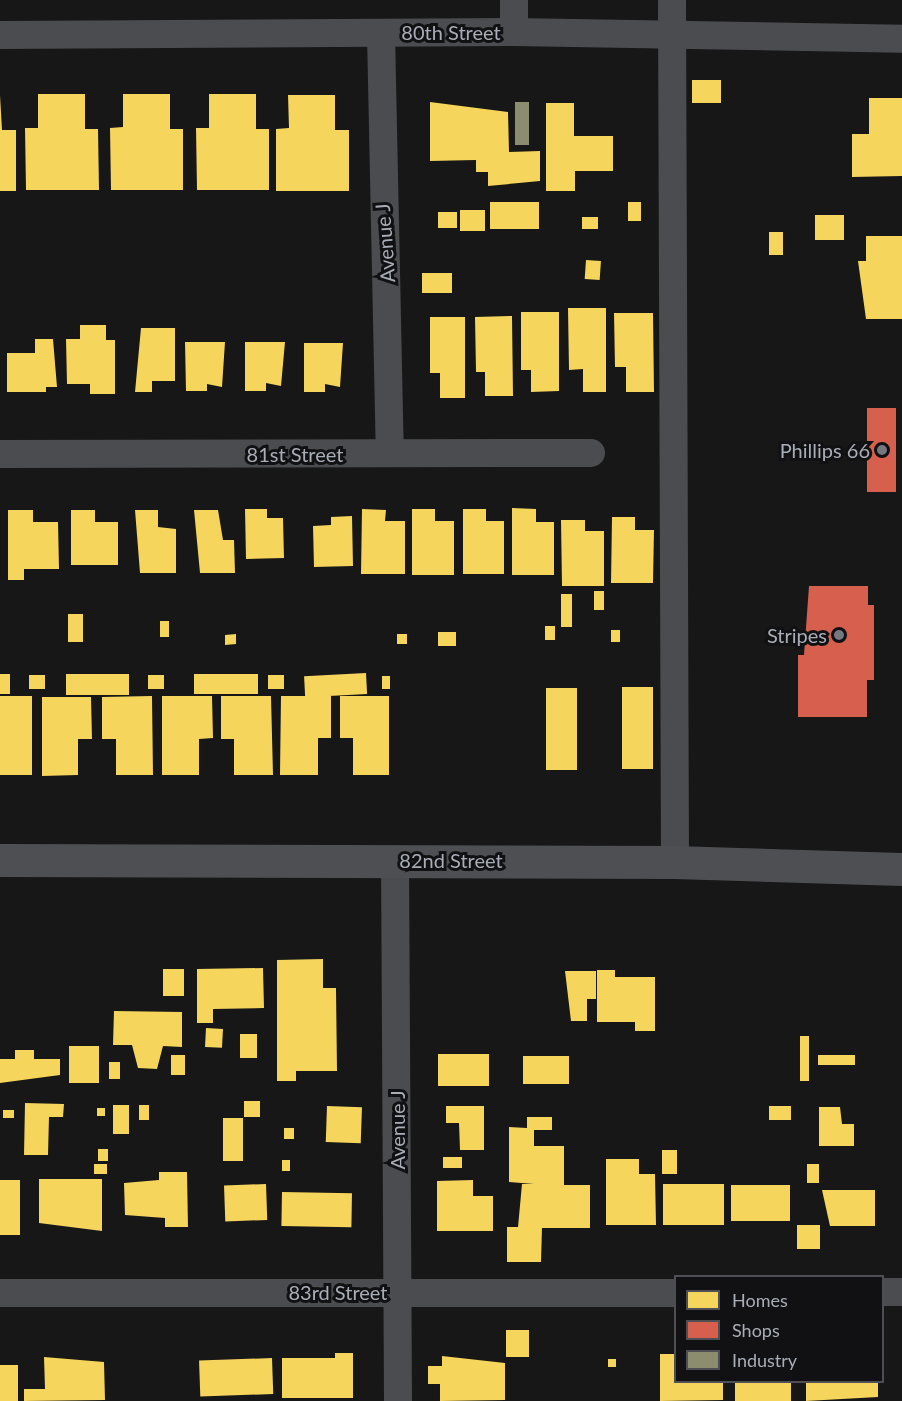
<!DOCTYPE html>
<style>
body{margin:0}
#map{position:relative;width:902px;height:1401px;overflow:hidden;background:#171717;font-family:Lato,sans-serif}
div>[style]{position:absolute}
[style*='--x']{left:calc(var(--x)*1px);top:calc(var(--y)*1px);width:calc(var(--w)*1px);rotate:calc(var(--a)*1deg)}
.homes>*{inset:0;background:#f6d55c;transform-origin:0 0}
.shops>*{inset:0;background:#d6604d;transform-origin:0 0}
.industry>*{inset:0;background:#8c8c6e;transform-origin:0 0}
.minor>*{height:28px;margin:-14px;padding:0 14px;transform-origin:14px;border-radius:14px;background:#4b4c50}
.major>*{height:33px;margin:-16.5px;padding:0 16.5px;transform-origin:16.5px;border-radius:16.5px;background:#4d4f52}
.dots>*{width:16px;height:16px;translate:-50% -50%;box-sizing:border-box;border:3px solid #111113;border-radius:50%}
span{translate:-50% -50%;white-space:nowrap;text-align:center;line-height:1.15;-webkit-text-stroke:6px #111113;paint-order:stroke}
.street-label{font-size:20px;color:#a8adb8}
.poi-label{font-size:20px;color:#a8adb8}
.right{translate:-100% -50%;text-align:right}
.legend{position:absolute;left:674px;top:1275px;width:210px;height:108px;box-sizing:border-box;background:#111113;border:2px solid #4d4f55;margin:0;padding:8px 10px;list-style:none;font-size:18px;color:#a8adb8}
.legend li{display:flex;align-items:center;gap:12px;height:30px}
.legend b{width:30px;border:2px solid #4d4f55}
</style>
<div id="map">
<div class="homes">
<i style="left:692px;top:80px;width:29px;height:23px"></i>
<i style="clip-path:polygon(38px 94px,85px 94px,85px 129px,98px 129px,99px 190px,26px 190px,25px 128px,38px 128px)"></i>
<i style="clip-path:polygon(123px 94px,170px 94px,170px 129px,183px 129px,183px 190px,111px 190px,110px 128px,123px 127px)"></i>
<i style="clip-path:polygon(209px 94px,256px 94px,256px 129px,269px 129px,269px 190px,197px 190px,196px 128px,209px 128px)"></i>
<i style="clip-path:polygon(0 95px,2px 130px,16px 130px,16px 191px,0 191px)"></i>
<i style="clip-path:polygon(288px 95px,335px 95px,335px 130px,349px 130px,349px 191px,276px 191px,276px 129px,289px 128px)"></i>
<i style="clip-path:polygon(869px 98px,902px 98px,902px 176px,852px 177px,852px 134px,869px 134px)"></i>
<i style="clip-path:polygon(430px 102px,508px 112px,509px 152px,540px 151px,540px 181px,488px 186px,488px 172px,476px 172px,476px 160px,430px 161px)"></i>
<i style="clip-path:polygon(546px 103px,574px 103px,574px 136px,613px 136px,613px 171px,575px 171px,575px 191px,546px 191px)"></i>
<i style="left:490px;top:202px;width:49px;height:27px"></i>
<i style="left:628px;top:202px;width:13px;height:19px"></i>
<i style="left:460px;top:210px;width:25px;height:21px"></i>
<i style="left:438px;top:212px;width:19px;height:16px"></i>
<i style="left:815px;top:215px;width:29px;height:25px"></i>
<i style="left:582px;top:217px;width:16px;height:12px"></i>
<i style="left:769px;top:232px;width:14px;height:23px"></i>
<i style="clip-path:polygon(866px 236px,902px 236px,902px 319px,866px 319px,858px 261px,866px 261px)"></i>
<i style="left:586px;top:260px;width:15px;height:19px;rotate:4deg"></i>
<i style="left:452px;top:273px;width:20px;height:30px;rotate:90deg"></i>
<i style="clip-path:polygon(568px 308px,606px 308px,606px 392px,583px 392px,583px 369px,569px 370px)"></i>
<i style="clip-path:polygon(521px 312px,559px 312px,559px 391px,531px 392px,531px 370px,521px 370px)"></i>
<i style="clip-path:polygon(614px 313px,653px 313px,654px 392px,626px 392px,626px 367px,615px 367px)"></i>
<i style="clip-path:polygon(512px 316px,513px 396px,485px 396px,485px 372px,476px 372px,475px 317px)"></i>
<i style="clip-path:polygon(430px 317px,465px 317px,465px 398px,440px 398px,440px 373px,430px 373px)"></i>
<i style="clip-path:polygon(80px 325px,106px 325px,106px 340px,115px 340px,115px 394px,90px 394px,90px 384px,67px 384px,66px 339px,80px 339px)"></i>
<i style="clip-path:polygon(141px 328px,175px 328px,175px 381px,152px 381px,152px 392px,135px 392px)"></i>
<i style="clip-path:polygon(35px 339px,53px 339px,57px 387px,46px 387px,46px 392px,7px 392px,7px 353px,35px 353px)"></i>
<i style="clip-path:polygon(185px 342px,225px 342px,222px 387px,207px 384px,207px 391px,186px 391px)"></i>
<i style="clip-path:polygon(245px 342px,285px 342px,281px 386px,266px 383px,266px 391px,245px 391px)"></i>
<i style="clip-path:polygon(304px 343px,343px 343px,340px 387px,325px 384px,325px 392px,304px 392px)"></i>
<i style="clip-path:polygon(512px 508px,536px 509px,536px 522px,554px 522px,554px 575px,512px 575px)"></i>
<i style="clip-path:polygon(245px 509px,267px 509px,267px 518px,283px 518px,284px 558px,246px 559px)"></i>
<i style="clip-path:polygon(362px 509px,386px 510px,385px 521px,405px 521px,405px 574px,361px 574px)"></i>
<i style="clip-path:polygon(412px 509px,435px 509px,435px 521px,454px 521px,454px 575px,412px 575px)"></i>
<i style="clip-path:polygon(463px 509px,486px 509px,486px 521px,504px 521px,504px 574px,463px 574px)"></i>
<i style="clip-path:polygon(8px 510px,33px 510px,33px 522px,58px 522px,59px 569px,24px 569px,24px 580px,8px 580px)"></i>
<i style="clip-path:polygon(71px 510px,95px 510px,95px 522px,118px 522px,118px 565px,71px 565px)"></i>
<i style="clip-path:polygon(135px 510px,158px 510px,158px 527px,176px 529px,176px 573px,140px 573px)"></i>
<i style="clip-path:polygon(194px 510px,218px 510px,223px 540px,234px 540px,235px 573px,200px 573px)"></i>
<i style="clip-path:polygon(352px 516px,353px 566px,314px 567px,313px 526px,331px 525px,331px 517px)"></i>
<i style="clip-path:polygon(612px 517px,635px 517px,635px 530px,654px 530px,653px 583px,611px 583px)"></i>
<i style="clip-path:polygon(561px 520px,585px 520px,585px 531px,604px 531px,604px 586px,562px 586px)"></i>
<i style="left:594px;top:591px;width:10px;height:19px"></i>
<i style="left:561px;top:594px;width:11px;height:33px"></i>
<i style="left:68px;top:614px;width:15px;height:28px"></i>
<i style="left:160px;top:621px;width:9px;height:16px"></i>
<i style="left:545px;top:626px;width:10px;height:14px"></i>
<i style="left:611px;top:630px;width:9px;height:12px"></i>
<i style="left:438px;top:632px;width:18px;height:14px"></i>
<i style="clip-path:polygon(236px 634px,236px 644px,225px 645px,225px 635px)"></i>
<i style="left:397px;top:634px;width:10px;height:10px"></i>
<i style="left:366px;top:673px;width:21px;height:62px;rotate:87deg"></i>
<i style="left:0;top:674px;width:10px;height:20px"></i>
<i style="left:66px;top:674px;width:63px;height:21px"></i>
<i style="left:194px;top:674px;width:64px;height:20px"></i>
<i style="left:29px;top:675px;width:16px;height:14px"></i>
<i style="left:164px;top:675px;width:14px;height:16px;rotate:90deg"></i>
<i style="left:268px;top:675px;width:16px;height:14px"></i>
<i style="left:382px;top:676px;width:8px;height:13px"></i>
<i style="left:622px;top:687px;width:31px;height:82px"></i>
<i style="left:546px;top:688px;width:31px;height:82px"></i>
<i style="left:0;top:696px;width:32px;height:79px"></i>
<i style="clip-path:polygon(152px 696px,153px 775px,116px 775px,116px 739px,102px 739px,102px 697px)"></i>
<i style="clip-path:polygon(162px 696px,212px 696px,213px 738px,199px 739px,199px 775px,162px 775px)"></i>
<i style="clip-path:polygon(221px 696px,271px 696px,273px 775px,234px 775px,234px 739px,221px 739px)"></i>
<i style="clip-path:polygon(281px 696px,331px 696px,331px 738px,318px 738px,318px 775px,280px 775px)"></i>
<i style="clip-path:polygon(340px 696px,389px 696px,389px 775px,353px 775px,353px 738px,340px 738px)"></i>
<i style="clip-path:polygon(42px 697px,91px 697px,92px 739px,78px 739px,78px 775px,42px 776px)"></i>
<i style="clip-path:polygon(323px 959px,323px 988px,336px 988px,337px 1071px,296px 1071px,296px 1081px,277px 1081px,277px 960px)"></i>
<i style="clip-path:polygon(263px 968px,264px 1008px,213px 1009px,213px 1023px,197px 1023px,197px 969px)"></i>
<i style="left:163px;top:969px;width:21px;height:27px"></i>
<i style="clip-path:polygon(597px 970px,615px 970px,615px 977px,655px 977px,655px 1031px,635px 1031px,635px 1022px,597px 1022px)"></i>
<i style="clip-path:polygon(565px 971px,596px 971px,596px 999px,587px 999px,587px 1021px,571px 1021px)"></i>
<i style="clip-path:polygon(114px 1011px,182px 1012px,182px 1047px,163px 1046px,157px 1069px,138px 1068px,132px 1045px,113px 1045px)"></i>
<i style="left:206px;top:1028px;width:17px;height:19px;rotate:3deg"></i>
<i style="left:240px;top:1034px;width:17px;height:24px"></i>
<i style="left:800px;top:1036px;width:9px;height:45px"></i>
<i style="left:69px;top:1046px;width:30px;height:37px"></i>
<i style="clip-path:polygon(15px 1050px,34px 1050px,34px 1059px,60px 1059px,60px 1075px,0 1083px,0 1059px,15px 1059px)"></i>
<i style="left:438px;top:1054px;width:51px;height:32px"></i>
<i style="left:171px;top:1055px;width:14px;height:20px"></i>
<i style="left:855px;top:1055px;width:10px;height:37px;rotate:90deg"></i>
<i style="left:523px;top:1056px;width:46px;height:28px"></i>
<i style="left:109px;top:1062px;width:11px;height:17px"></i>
<i style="left:244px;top:1101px;width:16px;height:16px"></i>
<i style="clip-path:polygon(25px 1103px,64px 1104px,63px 1117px,49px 1117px,48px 1155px,24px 1155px)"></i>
<i style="left:113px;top:1105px;width:16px;height:29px"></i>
<i style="left:139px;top:1105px;width:10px;height:15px"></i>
<i style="left:327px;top:1106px;width:35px;height:36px;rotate:2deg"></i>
<i style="clip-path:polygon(446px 1106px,484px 1106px,484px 1150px,460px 1150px,459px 1123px,446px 1123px)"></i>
<i style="left:769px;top:1106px;width:22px;height:14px"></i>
<i style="clip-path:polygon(819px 1107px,840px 1107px,842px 1124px,854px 1124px,854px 1146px,819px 1146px)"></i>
<i style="left:97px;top:1108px;width:8px;height:8px"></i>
<i style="left:3px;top:1110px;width:11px;height:8px"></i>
<i style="clip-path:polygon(527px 1117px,552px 1117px,552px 1130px,534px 1130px,534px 1146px,564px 1146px,564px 1185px,590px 1185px,590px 1228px,542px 1228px,541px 1262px,507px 1262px,507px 1227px,518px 1227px,522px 1184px,534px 1184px,509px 1182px,509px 1127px,527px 1128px)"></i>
<i style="left:223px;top:1118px;width:20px;height:43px"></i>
<i style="left:284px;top:1128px;width:10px;height:11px"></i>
<i style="left:98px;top:1149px;width:10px;height:12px"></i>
<i style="left:662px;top:1150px;width:15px;height:24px"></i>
<i style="left:462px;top:1157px;width:11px;height:19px;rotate:90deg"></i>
<i style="clip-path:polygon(606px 1159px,639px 1159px,639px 1174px,655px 1174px,656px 1225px,606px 1225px)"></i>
<i style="left:282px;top:1160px;width:8px;height:11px"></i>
<i style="left:94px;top:1164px;width:13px;height:10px"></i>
<i style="left:807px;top:1164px;width:12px;height:19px"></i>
<i style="clip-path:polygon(159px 1172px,187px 1172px,188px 1227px,165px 1227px,165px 1218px,125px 1215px,124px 1183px,159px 1180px)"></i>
<i style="clip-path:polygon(39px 1179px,102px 1179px,102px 1231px,39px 1223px)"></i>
<i style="left:0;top:1180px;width:20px;height:55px"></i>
<i style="clip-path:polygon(473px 1180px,473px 1196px,493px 1196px,493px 1231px,437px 1231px,437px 1181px)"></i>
<i style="left:266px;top:1184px;width:36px;height:42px;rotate:88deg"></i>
<i style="left:724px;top:1184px;width:41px;height:61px;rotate:90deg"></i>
<i style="left:731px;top:1185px;width:59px;height:36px"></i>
<i style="clip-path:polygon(822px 1190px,875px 1190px,875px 1226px,830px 1226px)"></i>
<i style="left:282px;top:1192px;width:70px;height:34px;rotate:1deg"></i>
<i style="left:797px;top:1225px;width:23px;height:24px"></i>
<i style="left:506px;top:1330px;width:23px;height:27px"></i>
<i style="clip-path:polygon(335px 1353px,353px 1353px,353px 1398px,282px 1398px,282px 1358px,335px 1358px)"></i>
<i style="clip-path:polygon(676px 1354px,676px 1382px,723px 1382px,723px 1400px,660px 1401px,660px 1354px)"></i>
<i style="clip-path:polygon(442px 1356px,505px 1363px,505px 1400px,440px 1401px,440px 1384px,428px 1384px,428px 1366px,442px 1366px)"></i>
<i style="clip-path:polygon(44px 1357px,104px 1362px,105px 1400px,24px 1401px,24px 1389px,45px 1389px)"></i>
<i style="left:272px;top:1358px;width:36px;height:73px;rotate:88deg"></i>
<i style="left:608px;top:1359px;width:8px;height:8px"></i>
<i style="left:0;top:1365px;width:18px;height:36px"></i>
<i style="left:735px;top:1382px;width:56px;height:19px"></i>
<i style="clip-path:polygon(806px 1382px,878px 1382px,878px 1397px,806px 1401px)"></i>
</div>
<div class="shops">
<i style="left:867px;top:408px;width:29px;height:84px"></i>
<i style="clip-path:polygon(809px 586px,868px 586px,868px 605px,874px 605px,874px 680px,867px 680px,867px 717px,798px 717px,798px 655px,804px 655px)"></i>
</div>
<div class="industry">
<i style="left:515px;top:102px;width:14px;height:43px"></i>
</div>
<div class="minor">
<i style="--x:672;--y:0;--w:862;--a:89.8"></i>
<i style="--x:514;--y:32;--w:32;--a:-90"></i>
<i style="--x:381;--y:33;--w:420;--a:88.8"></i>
<i style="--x:0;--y:35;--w:514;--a:-0.33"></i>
<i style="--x:514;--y:32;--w:388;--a:1"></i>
<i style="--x:0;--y:454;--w:591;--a:-0.1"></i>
<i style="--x:395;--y:860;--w:541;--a:89.68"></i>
<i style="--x:882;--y:1292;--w:20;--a:0"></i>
<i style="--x:0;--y:1293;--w:676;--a:0"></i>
</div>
<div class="major">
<i style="--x:0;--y:860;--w:675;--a:0.17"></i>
<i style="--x:675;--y:862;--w:227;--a:1.8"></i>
</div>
<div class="dots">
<i style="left:882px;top:450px;background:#757880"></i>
<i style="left:839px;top:635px;background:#757880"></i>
</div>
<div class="street-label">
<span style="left:451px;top:32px">80th Street</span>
<span style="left:385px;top:243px;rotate:-94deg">Avenue J</span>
<span style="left:295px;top:454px">81st Street</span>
<span style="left:451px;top:860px">82nd Street</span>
<span style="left:397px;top:1130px;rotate:-90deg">Avenue J</span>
<span style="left:338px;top:1292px">83rd Street</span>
</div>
<div class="poi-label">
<span class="right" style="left:870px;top:450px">Phillips 66</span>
<span class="right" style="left:827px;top:635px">Stripes</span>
</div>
<ul class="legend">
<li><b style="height:16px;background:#f6d55c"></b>Homes</li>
<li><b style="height:16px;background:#d6604d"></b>Shops</li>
<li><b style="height:16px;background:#8c8c6e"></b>Industry</li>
</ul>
</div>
